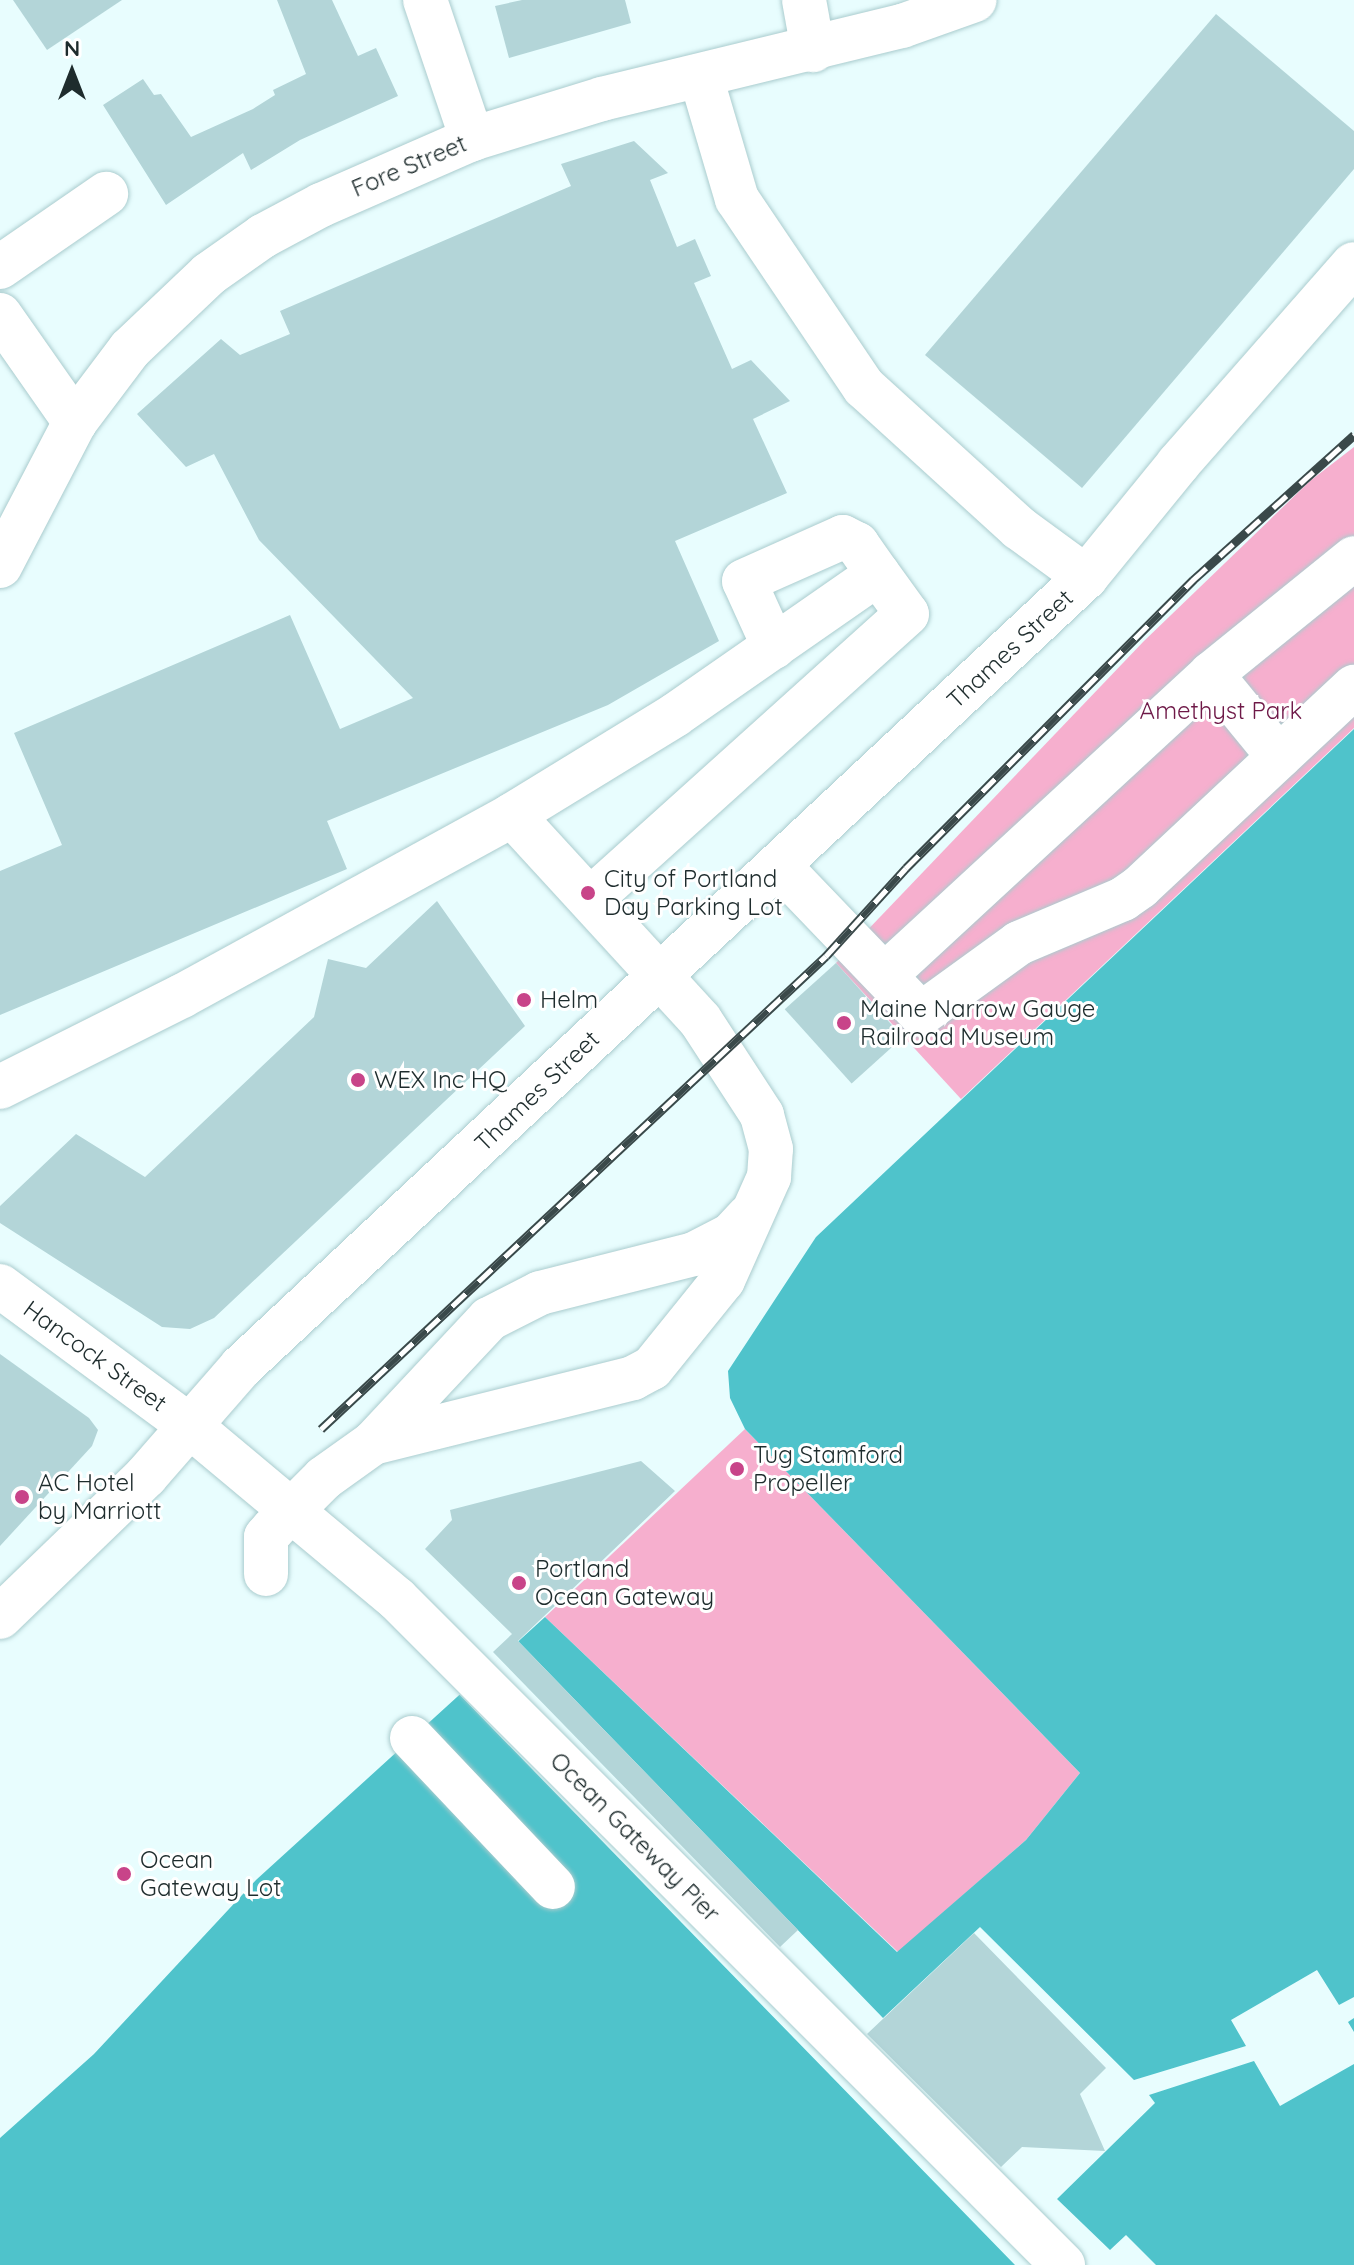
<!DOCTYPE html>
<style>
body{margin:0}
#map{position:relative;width:1354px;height:2265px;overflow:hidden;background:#e8fdfe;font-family:Quicksand,sans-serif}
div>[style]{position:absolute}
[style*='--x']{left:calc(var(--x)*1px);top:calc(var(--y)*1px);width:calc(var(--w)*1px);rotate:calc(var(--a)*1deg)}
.green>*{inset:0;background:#f6afce}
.water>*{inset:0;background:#4fc3cb}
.pier>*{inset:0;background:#e8fdfe}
.building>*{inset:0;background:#b3d5d8;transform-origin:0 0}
.roads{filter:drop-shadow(0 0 2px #aaccce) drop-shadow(0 0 2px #aaccce)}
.minor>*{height:44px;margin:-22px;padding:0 22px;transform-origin:22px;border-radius:22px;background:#fff}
.rail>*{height:9px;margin-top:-4.5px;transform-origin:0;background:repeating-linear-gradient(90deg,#fff 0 18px,#3a494a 0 36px);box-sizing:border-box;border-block:2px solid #3a494a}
.dots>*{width:22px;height:22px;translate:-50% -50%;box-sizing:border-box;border:4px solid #fff;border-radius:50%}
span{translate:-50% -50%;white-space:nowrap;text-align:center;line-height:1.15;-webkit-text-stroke:6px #fff;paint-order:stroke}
.street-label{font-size:24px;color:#1e2c2d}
.park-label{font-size:24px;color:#6e1847}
.poi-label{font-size:24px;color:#1e2c2d}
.left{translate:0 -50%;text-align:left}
.north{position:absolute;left:32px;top:32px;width:80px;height:80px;-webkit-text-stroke:6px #fff;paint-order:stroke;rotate:0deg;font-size:22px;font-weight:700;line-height:32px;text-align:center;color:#1e2c2d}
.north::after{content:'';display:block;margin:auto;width:28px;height:36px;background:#1e2c2d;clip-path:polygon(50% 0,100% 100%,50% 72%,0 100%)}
</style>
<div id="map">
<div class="green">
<i style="clip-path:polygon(1354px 447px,1354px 728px,961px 1099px,836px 963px,1144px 641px,1310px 481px)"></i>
<i style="clip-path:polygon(745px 1429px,1080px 1773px,1026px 1840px,898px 1952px,545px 1617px)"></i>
</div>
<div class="water">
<i style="clip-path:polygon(1354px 729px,1354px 2265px,0 2265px,0 2138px,94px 2054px,256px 1880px,545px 1617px,897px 1952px,1026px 1840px,1080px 1773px,745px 1429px,730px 1398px,728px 1371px,816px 1237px)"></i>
</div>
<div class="pier">
<i style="clip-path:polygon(518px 1641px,883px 2018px,980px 1927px,1134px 2080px,1246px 2046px,1231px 2020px,1317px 1970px,1339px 2005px,1354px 1997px,1354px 2018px,1348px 2022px,1354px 2032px,1354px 2064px,1280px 2106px,1254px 2061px,1149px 2095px,1155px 2103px,1057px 2199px,1110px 2250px,1126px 2235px,1156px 2265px,1015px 2265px,459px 1694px)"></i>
</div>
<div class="building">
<i style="clip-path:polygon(13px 0,122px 0,47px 50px)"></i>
<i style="clip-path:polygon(277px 0,332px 0,358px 56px,376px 48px,398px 96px,300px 140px,251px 170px,243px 153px,166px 205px,103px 105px,143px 79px,154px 95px,161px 94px,191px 137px,253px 109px,275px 95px,273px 90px,306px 74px)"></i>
<i style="clip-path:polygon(522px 0,625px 0,631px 23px,509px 58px,495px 6px)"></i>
<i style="clip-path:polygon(1216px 14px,1354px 131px,1354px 169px,1082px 488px,925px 355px)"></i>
<i style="clip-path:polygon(634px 141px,668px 173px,650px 180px,677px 247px,695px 239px,711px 276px,694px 283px,732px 369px,751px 360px,790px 401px,753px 419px,787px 493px,675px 541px,719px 641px,608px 705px,327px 821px,347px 869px,0 1015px,0 871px,62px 845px,14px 733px,290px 615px,340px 729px,413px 698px,259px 540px,214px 454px,186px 467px,137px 414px,221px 339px,240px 355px,290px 334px,280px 311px,571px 186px,561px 164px)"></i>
<i style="clip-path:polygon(437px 901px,525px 1026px,214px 1318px,190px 1329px,162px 1327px,0 1223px,0 1206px,76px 1134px,145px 1177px,314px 1017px,328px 959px,366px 968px)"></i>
<i style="left:836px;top:963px;width:100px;height:69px;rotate:48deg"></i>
<i style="clip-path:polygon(0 1354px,89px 1418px,98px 1430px,92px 1446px,0 1546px)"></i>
<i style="clip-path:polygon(641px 1461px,675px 1491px,518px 1641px,798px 1930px,780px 1947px,493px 1652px,512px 1634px,425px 1549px,452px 1520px,450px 1510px)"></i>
<i style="clip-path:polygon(974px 1933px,1106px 2068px,1080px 2094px,1105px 2151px,1022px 2147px,1001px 2167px,867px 2034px)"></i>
</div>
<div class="roads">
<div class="minor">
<i style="--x:425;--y:0;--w:147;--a:71.3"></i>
<i style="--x:804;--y:0;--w:51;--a:79.8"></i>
<i style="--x:701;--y:77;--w:127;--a:73.6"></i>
<i style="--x:737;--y:199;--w:227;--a:56"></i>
<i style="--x:864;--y:387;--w:210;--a:42.3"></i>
<i style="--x:1019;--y:528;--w:83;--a:36.2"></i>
<i style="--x:0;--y:267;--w:129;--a:-34.6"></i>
<i style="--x:0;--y:315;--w:131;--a:55"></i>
<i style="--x:0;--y:566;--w:162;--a:-62.5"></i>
<i style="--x:75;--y:422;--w:91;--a:-53"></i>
<i style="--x:130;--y:349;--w:109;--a:-43.5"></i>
<i style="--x:209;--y:274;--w:66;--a:-35.1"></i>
<i style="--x:263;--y:236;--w:66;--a:-28.1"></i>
<i style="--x:321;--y:205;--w:165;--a:-23.6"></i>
<i style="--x:472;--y:139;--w:136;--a:-17.1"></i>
<i style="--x:602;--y:99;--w:309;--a:-13.7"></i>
<i style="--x:902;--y:26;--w:77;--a:-19.6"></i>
<i style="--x:774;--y:647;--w:72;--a:-114.4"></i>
<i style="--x:744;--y:581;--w:108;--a:-24"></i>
<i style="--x:843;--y:537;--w:16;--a:27"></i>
<i style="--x:857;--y:544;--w:37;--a:55"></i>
<i style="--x:1211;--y:674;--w:107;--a:50.7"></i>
<i style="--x:779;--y:866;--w:205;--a:46.2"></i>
<i style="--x:921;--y:1014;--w:121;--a:-35.9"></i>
<i style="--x:1019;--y:943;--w:113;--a:-22.9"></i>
<i style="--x:1123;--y:899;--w:21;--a:-35"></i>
<i style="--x:1140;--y:887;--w:293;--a:-43.1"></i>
<i style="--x:885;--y:975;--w:444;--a:-42.7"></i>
<i style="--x:1211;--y:674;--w:184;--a:-39"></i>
<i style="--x:0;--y:1087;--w:203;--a:-26.6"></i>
<i style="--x:182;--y:996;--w:376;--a:-28.7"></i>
<i style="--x:512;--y:815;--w:191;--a:-31.5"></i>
<i style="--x:675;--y:715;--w:247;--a:-34.8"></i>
<i style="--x:878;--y:574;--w:49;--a:54.1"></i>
<i style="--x:907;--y:614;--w:426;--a:138"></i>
<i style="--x:0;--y:1286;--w:236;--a:36.4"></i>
<i style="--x:190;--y:1426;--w:270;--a:39.9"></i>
<i style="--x:397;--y:1599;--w:942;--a:45"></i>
<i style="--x:373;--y:1443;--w:268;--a:-14"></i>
<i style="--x:633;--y:1378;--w:21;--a:-28"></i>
<i style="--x:652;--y:1368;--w:113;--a:-51.1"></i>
<i style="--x:723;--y:1280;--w:113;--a:-65.9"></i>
<i style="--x:769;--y:1177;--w:28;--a:-86"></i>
<i style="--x:771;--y:1149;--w:35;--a:-105"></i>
<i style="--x:762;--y:1115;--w:113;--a:-123.1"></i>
<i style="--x:700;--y:1020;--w:278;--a:-132.5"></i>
<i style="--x:266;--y:1574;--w:37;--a:-90"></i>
<i style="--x:266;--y:1537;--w:11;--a:-49"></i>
<i style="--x:273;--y:1529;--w:72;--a:-45"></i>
<i style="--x:324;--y:1478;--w:60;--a:-35.5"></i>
<i style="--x:373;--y:1443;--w:170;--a:-46.9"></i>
<i style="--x:489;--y:1319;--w:57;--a:-27"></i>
<i style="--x:540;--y:1293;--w:159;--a:-14.2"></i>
<i style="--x:694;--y:1254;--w:42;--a:-27.2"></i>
<i style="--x:731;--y:1235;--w:26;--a:-47"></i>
<i style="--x:0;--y:1617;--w:203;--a:-44"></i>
<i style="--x:146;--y:1476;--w:145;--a:-48.9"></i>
<i style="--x:241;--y:1367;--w:1157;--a:-43.07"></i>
<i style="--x:1086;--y:577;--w:146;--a:-50.8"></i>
<i style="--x:1178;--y:464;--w:266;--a:-48.7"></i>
<i style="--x:412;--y:1738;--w:205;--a:46.6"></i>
</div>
</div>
<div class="rail">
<i style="--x:321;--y:1429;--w:692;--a:-43.13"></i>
<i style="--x:826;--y:956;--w:119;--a:-47.7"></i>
<i style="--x:906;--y:868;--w:407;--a:-45.1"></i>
<i style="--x:1193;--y:580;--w:217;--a:-42"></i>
</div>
<div class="dots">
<i style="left:588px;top:893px;background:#c84489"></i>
<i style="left:524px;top:1000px;background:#c84489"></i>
<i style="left:844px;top:1023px;background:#c84489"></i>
<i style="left:358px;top:1080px;background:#c84489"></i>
<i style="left:737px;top:1469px;background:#c84489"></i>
<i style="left:22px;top:1497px;background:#c84489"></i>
<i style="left:519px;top:1583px;background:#c84489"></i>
<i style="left:124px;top:1874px;background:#c84489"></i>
</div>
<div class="street-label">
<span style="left:409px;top:166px;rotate:-23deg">Fore Street</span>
<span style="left:1010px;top:649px;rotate:-43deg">Thames Street</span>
<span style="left:537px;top:1091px;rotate:-44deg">Thames Street</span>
<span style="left:95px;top:1356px;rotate:36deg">Hancock Street</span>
<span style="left:635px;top:1837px;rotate:45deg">Ocean Gateway Pier</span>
</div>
<div class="park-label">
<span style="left:1221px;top:711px">Amethyst Park</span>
</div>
<div class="poi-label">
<span class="left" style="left:604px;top:893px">City of Portland<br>Day Parking Lot</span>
<span class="left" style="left:540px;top:1000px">Helm</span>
<span class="left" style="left:860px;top:1023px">Maine Narrow Gauge<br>Railroad Museum</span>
<span class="left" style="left:374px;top:1080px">WEX Inc HQ</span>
<span class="left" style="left:753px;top:1469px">Tug Stamford<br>Propeller</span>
<span class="left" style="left:38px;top:1497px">AC Hotel<br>by Marriott</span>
<span class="left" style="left:535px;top:1583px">Portland<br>Ocean Gateway</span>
<span class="left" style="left:140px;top:1874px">Ocean<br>Gateway Lot</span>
</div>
<div class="north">N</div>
</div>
